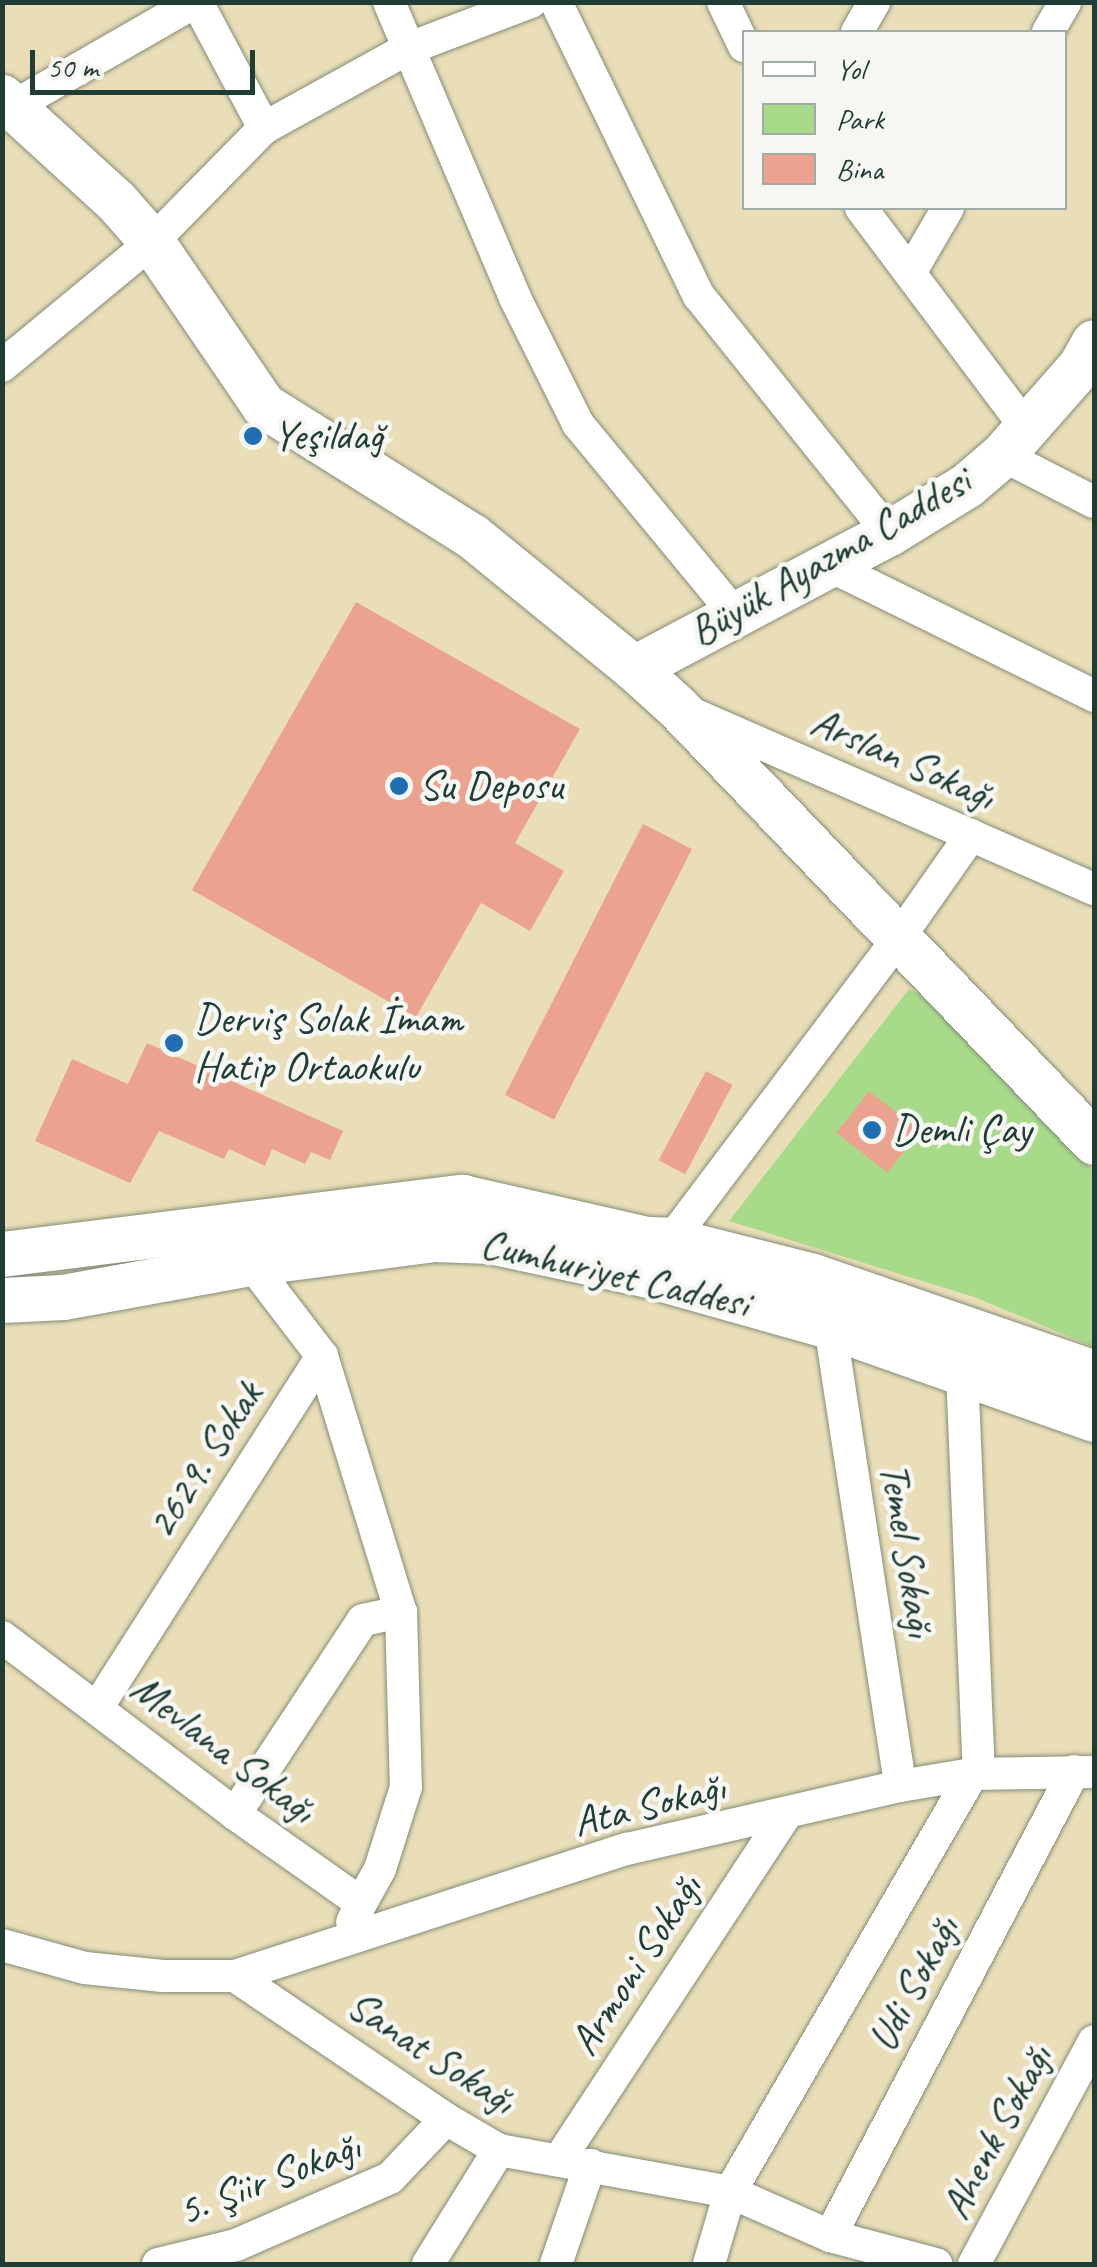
<!DOCTYPE html>
<meta charset="utf-8">
<style>
body{margin:0}
#map{position:relative;width:1097px;height:2267px;overflow:hidden;background:#eadeb9;font-family:Caveat,sans-serif}
div>[style]{position:absolute}
[style*='--x']{left:calc(var(--x)*1px);top:calc(var(--y)*1px);width:calc(var(--w)*1px);rotate:calc(var(--a)*1deg)}
.green>*{inset:0;background:#a7db8a}
.building>*{inset:0;background:#eba390;transform-origin:0 0}
.roads{filter:drop-shadow(0 0 2px #848e76) drop-shadow(0 0 2px #848e76)}
.street>*{height:32px;margin:-16px;padding:0 16px;transform-origin:16px;border-radius:16px;background:#fff}
.secondary>*{height:45px;margin:-22.5px;padding:0 22.5px;transform-origin:22.5px;border-radius:22.5px;background:#fff}
.dots>*{width:28px;height:28px;translate:-50% -50%;box-sizing:border-box;border:5px solid #f6f6f2;border-radius:50%}
span{translate:-50% -50%;white-space:nowrap;text-align:center;line-height:1.15;-webkit-text-stroke:9px #f6f6f2;paint-order:stroke}
.poi-label{font-size:42px;color:#1f3d34}
.left{translate:0 -50%;text-align:left}
.street-label{font-size:42px;color:#1f3d34}
.frame{position:absolute;inset:0;border:5px solid #1f3d34;pointer-events:none}
.legend{position:absolute;left:742px;top:30px;width:325px;height:180px;box-sizing:border-box;background:#f6f6f2;border:2px solid #a0aca6;margin:0;padding:12px 18px;list-style:none;font-size:30px;color:#1f3d34}
.legend li{display:flex;align-items:center;gap:20px;height:50px}
.legend b{width:50px;border:2px solid #a0aca6}
.scale{position:absolute;left:30px;top:50px;width:225px;height:45px;box-sizing:border-box;border:5px solid #1f3d34;border-top:0;padding-left:12px;font-size:30px;line-height:35px;white-space:nowrap;color:#1f3d34;-webkit-text-stroke:8px #f6f6f2;paint-order:stroke}
</style>
<div id="map">
<div class="green">
<i style="clip-path:polygon(909px 989px,939px 1003px,1094px 1172px,1094px 1347px,977px 1298px,729px 1221px)"></i>
</div>
<div class="building">
<i style="clip-path:polygon(356px 602px,580px 729px,515px 843px,564px 871px,530px 931px,481px 903px,416px 1017px,192px 890px)"></i>
<i style="left:643px;top:824px;width:55px;height:304px;rotate:27deg"></i>
<i style="clip-path:polygon(147px 1043px,343px 1131px,330px 1160px,311px 1152px,305px 1164px,272px 1149px,265px 1166px,229px 1149px,224px 1159px,159px 1131px,130px 1183px,35px 1141px,72px 1059px,128px 1084px)"></i>
<i style="left:706px;top:1071px;width:30px;height:101px;rotate:28deg"></i>
<i style="left:869px;top:1091px;width:65px;height:53px;rotate:38deg"></i>
</div>
<div class="roads">
<div class="street">
<i style="--x:197;--y:2;--w:143;--a:62"></i>
<i style="--x:264;--y:128;--w:163;--a:-28.9"></i>
<i style="--x:407;--y:49;--w:133;--a:-20.8"></i>
<i style="--x:389;--y:2;--w:322;--a:66.9"></i>
<i style="--x:515;--y:298;--w:141;--a:63.4"></i>
<i style="--x:578;--y:424;--w:245;--a:50.5"></i>
<i style="--x:556;--y:2;--w:327;--a:64.1"></i>
<i style="--x:699;--y:296;--w:304;--a:51.3"></i>
<i style="--x:723;--y:2;--w:49;--a:64.5"></i>
<i style="--x:857;--y:32;--w:34;--a:-60"></i>
<i style="--x:1048;--y:32;--w:34;--a:-60"></i>
<i style="--x:14;--y:106;--w:209;--a:-29.9"></i>
<i style="--x:861;--y:208;--w:275;--a:53.1"></i>
<i style="--x:910;--y:273;--w:75;--a:-59.7"></i>
<i style="--x:2;--y:366;--w:195;--a:-39.6"></i>
<i style="--x:152;--y:242;--w:160;--a:-45.5"></i>
<i style="--x:1002;--y:455;--w:103;--a:27.1"></i>
<i style="--x:828;--y:565;--w:297;--a:26.2"></i>
<i style="--x:691;--y:713;--w:440;--a:23.6"></i>
<i style="--x:671;--y:1240;--w:377;--a:-53"></i>
<i style="--x:898;--y:939;--w:127;--a:-54.9"></i>
<i style="--x:830;--y:1326;--w:465;--a:81.3"></i>
<i style="--x:322;--y:1356;--w:268;--a:72.9"></i>
<i style="--x:401;--y:1612;--w:175;--a:88.4"></i>
<i style="--x:406;--y:1787;--w:86;--a:107.6"></i>
<i style="--x:380;--y:1869;--w:39;--a:119"></i>
<i style="--x:962;--y:1371;--w:402;--a:87.6"></i>
<i style="--x:2;--y:1637;--w:293;--a:37.2"></i>
<i style="--x:235;--y:1814;--w:154;--a:35.2"></i>
<i style="--x:361;--y:1903;--w:21;--a:115"></i>
<i style="--x:97;--y:1708;--w:418;--a:-57.4"></i>
<i style="--x:322;--y:1356;--w:117;--a:-127.4"></i>
<i style="--x:235;--y:1814;--w:232;--a:-56.6"></i>
<i style="--x:363;--y:1620;--w:39;--a:-12"></i>
<i style="--x:2;--y:1945;--w:86;--a:15.5"></i>
<i style="--x:85;--y:1968;--w:78;--a:5.9"></i>
<i style="--x:163;--y:1976;--w:72;--a:0"></i>
<i style="--x:235;--y:1976;--w:255;--a:34.1"></i>
<i style="--x:446;--y:2119;--w:61;--a:30.3"></i>
<i style="--x:499;--y:2150;--w:235;--a:10.3"></i>
<i style="--x:730;--y:2192;--w:109;--a:23.7"></i>
<i style="--x:830;--y:2236;--w:110;--a:14.8"></i>
<i style="--x:235;--y:1976;--w:412;--a:-18"></i>
<i style="--x:627;--y:1849;--w:280;--a:-13"></i>
<i style="--x:900;--y:1786;--w:73;--a:-9.5"></i>
<i style="--x:972;--y:1774;--w:122;--a:-0.9"></i>
<i style="--x:559;--y:2160;--w:412;--a:-56.7"></i>
<i style="--x:830;--y:2236;--w:525;--a:-62.31"></i>
<i style="--x:158;--y:2264;--w:80;--a:-13.7"></i>
<i style="--x:236;--y:2245;--w:168;--a:-23.5"></i>
<i style="--x:390;--y:2178;--w:81;--a:-46.5"></i>
<i style="--x:428;--y:2264;--w:134;--a:-58.1"></i>
<i style="--x:556;--y:2264;--w:105;--a:-71"></i>
<i style="--x:709;--y:2264;--w:75;--a:-73.7"></i>
<i style="--x:730;--y:2192;--w:483;--a:-59.9"></i>
<i style="--x:974;--y:2264;--w:253;--a:-61.7"></i>
</div>
<div class="secondary">
<i style="--x:2;--y:97;--w:154;--a:42.4"></i>
<i style="--x:116;--y:201;--w:55;--a:48.7"></i>
<i style="--x:152;--y:242;--w:197;--a:55.7"></i>
<i style="--x:263;--y:405;--w:247;--a:32.1"></i>
<i style="--x:472;--y:536;--w:209;--a:39.2"></i>
<i style="--x:634;--y:668;--w:59;--a:42.3"></i>
<i style="--x:678;--y:708;--w:601;--a:46.21"></i>
<i style="--x:634;--y:668;--w:289;--a:-27.9"></i>
<i style="--x:889;--y:533;--w:92;--a:-31.6"></i>
<i style="--x:967;--y:485;--w:46;--a:-40.6"></i>
<i style="--x:1002;--y:455;--w:120;--a:-48.7"></i>
<i style="--x:1081;--y:365;--w:26;--a:-61"></i>
<i style="--x:2;--y:1254;--w:464;--a:-7.1"></i>
<i style="--x:462;--y:1197;--w:190;--a:12.8"></i>
<i style="--x:647;--y:1239;--w:24;--a:2"></i>
<i style="--x:671;--y:1240;--w:146;--a:14.2"></i>
<i style="--x:813;--y:1276;--w:297;--a:19"></i>
<i style="--x:2;--y:1300;--w:61;--a:-2.8"></i>
<i style="--x:63;--y:1297;--w:191;--a:-10.3"></i>
<i style="--x:251;--y:1263;--w:185;--a:-7.5"></i>
<i style="--x:434;--y:1239;--w:56;--a:2"></i>
<i style="--x:490;--y:1241;--w:162;--a:12.1"></i>
<i style="--x:648;--y:1275;--w:189;--a:15.7"></i>
<i style="--x:830;--y:1326;--w:280;--a:19.4"></i>
</div>
</div>
<div class="dots">
<i style="left:253px;top:436px;background:#1f6fb2"></i>
<i style="left:399px;top:786px;background:#1f6fb2"></i>
<i style="left:174px;top:1043px;background:#1f6fb2"></i>
<i style="left:872px;top:1130px;background:#1f6fb2"></i>
</div>
<div class="poi-label">
<span class="left" style="left:273px;top:436px">Yeşildağ</span>
<span class="left" style="left:419px;top:786px">Su Deposu</span>
<span class="left" style="left:194px;top:1043px">Derviş Solak İmam<br>Hatip Ortaokulu</span>
<span class="left" style="left:892px;top:1130px">Demli Çay</span>
</div>
<div class="street-label">
<span style="left:830px;top:557px;rotate:-30deg">Büyük Ayazma Caddesi</span>
<span style="left:903px;top:759px;rotate:24deg">Arslan Sokağı</span>
<span style="left:615px;top:1274px;rotate:13deg">Cumhuriyet Caddesi</span>
<span style="left:205px;top:1460px;rotate:-57deg">2629. Sokak</span>
<span style="left:907px;top:1550px;rotate:81deg">Temel Sokağı</span>
<span style="left:223px;top:1749px;rotate:37deg">Mevlana Sokağı</span>
<span style="left:649px;top:1805px;rotate:-14deg">Ata Sokağı</span>
<span style="left:636px;top:1965px;rotate:-57deg">Armoni Sokağı</span>
<span style="left:914px;top:1984px;rotate:-62deg">Udi Sokağı</span>
<span style="left:431px;top:2053px;rotate:33deg">Sanat Sokağı</span>
<span style="left:997px;top:2132px;rotate:-62deg">Ahenk Sokağı</span>
<span style="left:269px;top:2179px;rotate:-21deg">5. Şiir Sokağı</span>
</div>
<div class="frame"></div>
<ul class="legend">
<li><b style="height:12px;background:#fff"></b>Yol</li>
<li><b style="height:28px;background:#a7db8a"></b>Park</li>
<li><b style="height:28px;background:#eba390"></b>Bina</li>
</ul>
<div class="scale">50 m</div>
</div>
